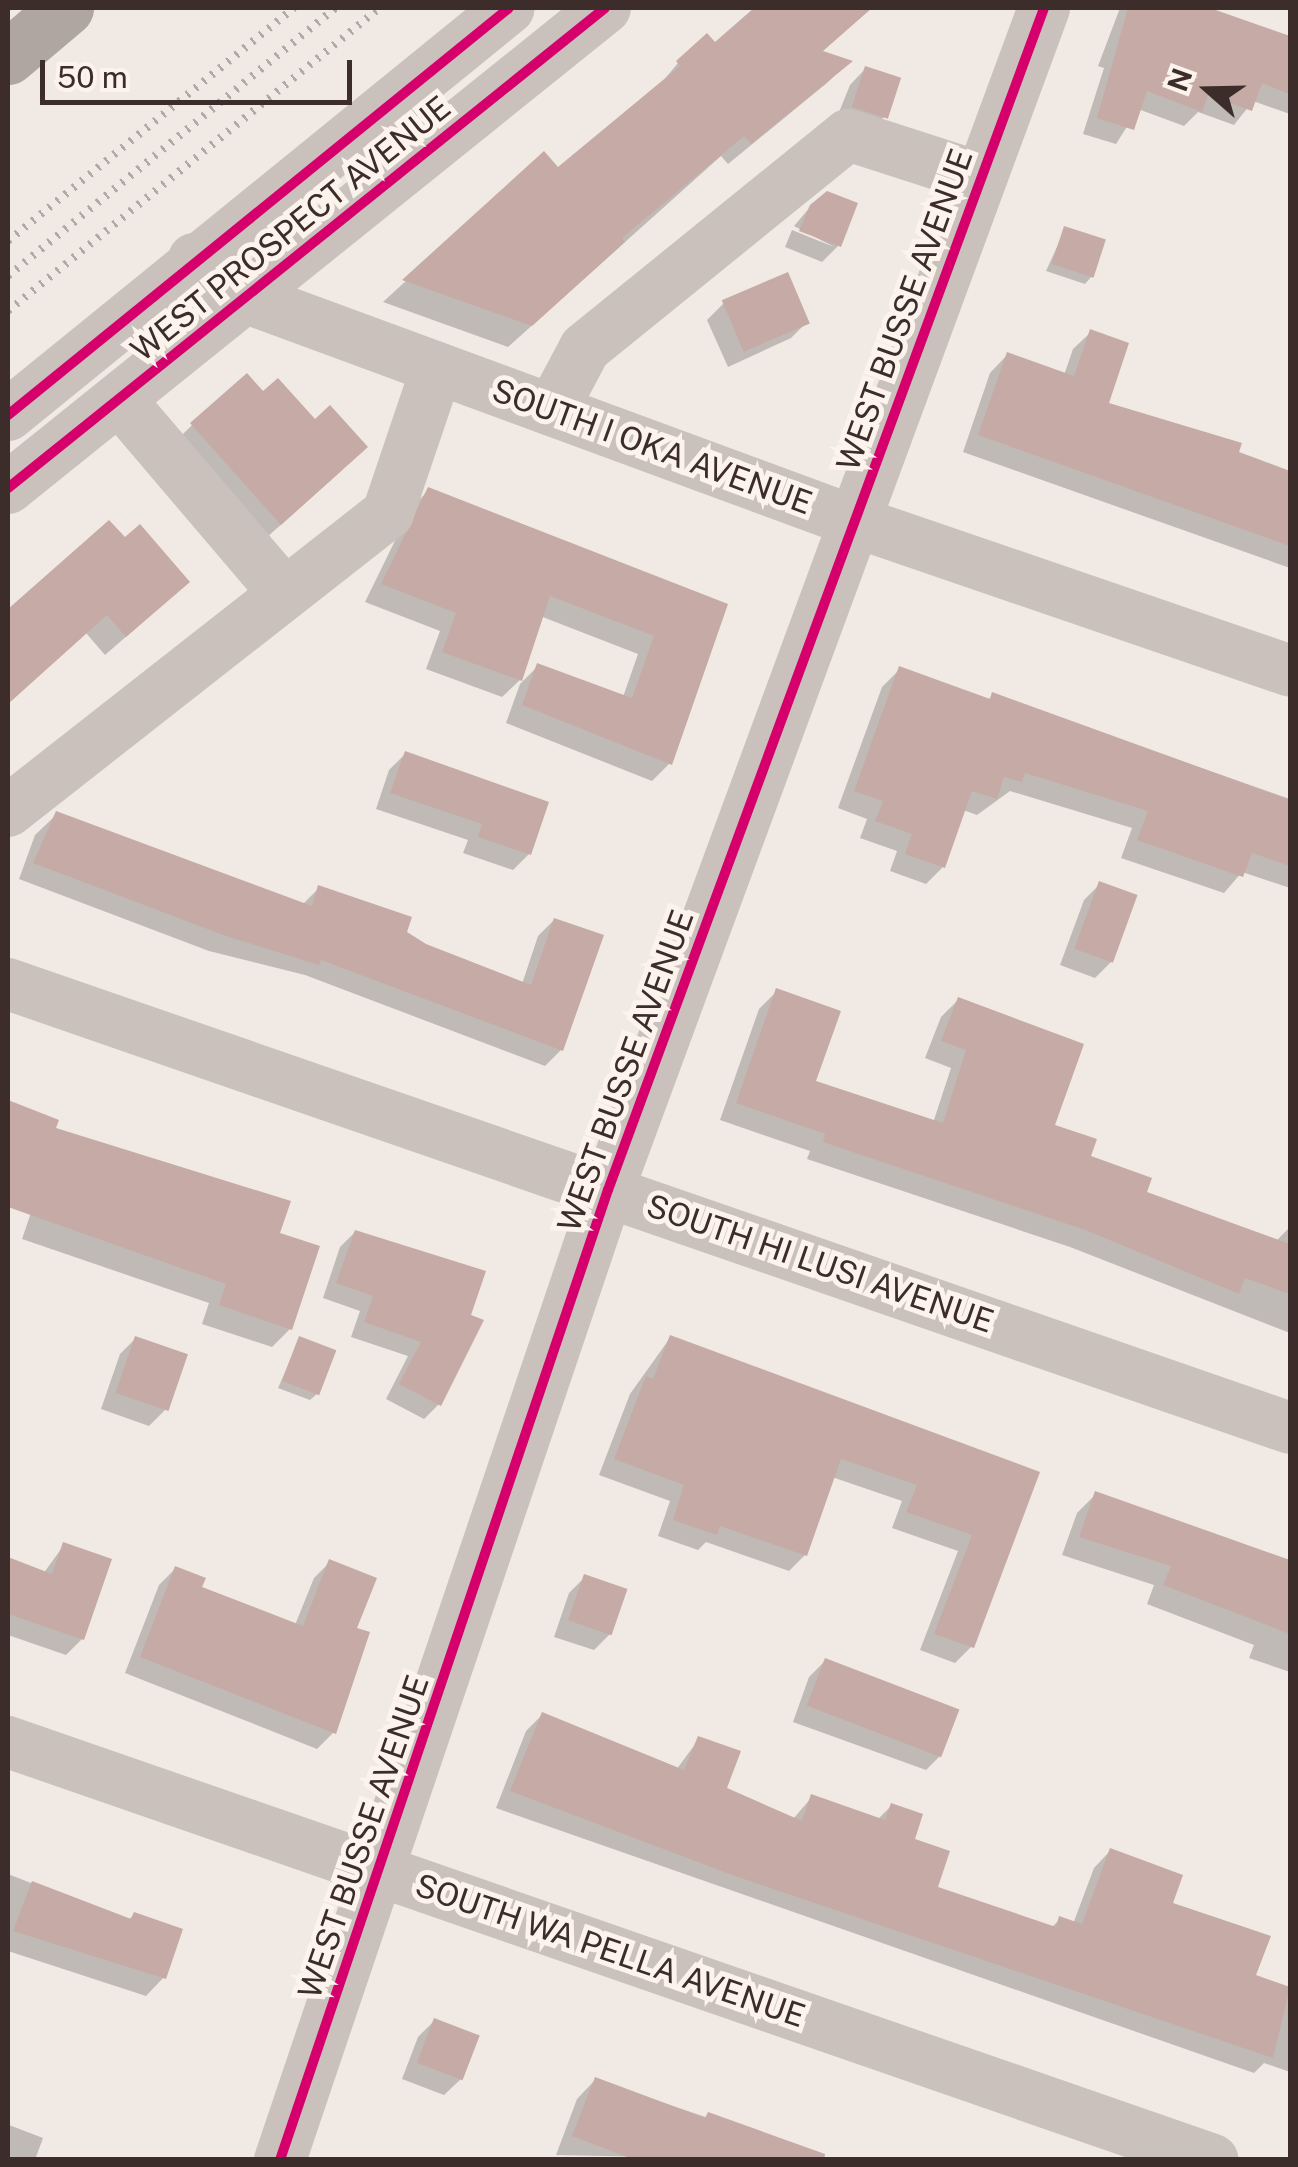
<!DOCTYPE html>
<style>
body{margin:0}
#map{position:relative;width:1298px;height:2167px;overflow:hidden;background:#f0e9e4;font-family:"Public Sans",sans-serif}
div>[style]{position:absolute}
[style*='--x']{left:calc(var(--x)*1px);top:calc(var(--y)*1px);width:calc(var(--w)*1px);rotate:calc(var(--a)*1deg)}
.shadow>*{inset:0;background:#0003}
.building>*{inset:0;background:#c5aaa5;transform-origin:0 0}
.minor>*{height:52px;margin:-26px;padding:0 26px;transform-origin:26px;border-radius:26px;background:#cac1bd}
.major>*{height:55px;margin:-27.5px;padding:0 27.5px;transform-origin:27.5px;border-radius:27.5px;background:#afa6a2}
.rail>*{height:8px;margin-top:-4px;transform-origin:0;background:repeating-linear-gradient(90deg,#b2aaa7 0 2.5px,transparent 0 10.5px)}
.cycleway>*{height:10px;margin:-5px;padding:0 5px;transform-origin:5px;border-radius:5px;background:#d6006c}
span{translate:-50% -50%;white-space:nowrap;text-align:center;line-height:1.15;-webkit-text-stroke:10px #fcf3ed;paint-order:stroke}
.street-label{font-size:32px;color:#3c2d2a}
.frame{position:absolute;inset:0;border:10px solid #3c2d2a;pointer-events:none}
.north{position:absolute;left:1158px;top:40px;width:100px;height:100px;-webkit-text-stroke:8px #fcf3ed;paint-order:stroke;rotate:290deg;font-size:28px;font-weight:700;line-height:40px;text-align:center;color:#3c2d2a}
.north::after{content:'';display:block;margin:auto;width:35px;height:45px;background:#3c2d2a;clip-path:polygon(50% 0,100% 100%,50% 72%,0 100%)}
.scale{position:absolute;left:40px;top:60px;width:312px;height:45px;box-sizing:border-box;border:5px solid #3c2d2a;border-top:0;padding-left:12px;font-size:30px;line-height:35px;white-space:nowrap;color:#3c2d2a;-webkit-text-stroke:8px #fcf3ed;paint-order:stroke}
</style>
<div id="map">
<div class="shadow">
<i style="clip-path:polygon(755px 8px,871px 8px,820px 53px,848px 62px,827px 83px,728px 164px,721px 156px,508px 347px,383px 302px,544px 154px,558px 170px,658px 87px,678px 63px,715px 45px)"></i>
<i style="clip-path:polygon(1120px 8px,1194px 8px,1290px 41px,1290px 114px,1253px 101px,1234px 125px,1198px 112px,1184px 126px,1138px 109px,1116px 144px,1083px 134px,1104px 68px,1098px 66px)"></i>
<i style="clip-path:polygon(866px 68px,886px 115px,870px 131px,835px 122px,850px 85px)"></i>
<i style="clip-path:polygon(811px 206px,838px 246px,822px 262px,785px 247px,792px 230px,834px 247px,794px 226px)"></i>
<i style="clip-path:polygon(1065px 229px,1092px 276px,1085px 284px,1046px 271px)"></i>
<i style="clip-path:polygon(723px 304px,807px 322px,791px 338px,728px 367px,707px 320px)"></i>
<i style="clip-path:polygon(1091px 332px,1106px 405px,1290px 472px,1290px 568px,963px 452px,990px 373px,1007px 355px,1064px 375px,1073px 349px)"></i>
<i style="clip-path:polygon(262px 395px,314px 422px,341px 471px,256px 547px,168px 449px,192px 425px)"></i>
<i style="clip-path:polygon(429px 490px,725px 606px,670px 763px,652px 781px,506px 723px,520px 684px,538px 666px,623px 697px,638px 654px,540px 616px,520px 680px,502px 697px,426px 669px,440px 631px,365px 602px,411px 508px)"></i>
<i style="clip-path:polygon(109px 523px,167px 601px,105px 655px,86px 633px,8px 703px,8px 613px)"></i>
<i style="clip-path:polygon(900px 669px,988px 700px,993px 695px,1290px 799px,1290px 888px,1242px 872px,1224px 893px,1121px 858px,1132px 828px,1010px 791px,977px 815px,963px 810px,943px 867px,926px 884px,890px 871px,897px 851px,860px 838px,867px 819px,838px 808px,882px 687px)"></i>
<i style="clip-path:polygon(405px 754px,529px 854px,513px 870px,463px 853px,468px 840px,376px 809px,389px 770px)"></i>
<i style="clip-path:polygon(57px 814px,302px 905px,319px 888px,425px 946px,522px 984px,538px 936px,554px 920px,561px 1050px,545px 1066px,305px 975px,209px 951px,19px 879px,35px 835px)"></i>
<i style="clip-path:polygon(1100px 884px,1111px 962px,1095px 978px,1060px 965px,1084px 900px)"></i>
<i style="clip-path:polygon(777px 991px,813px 1083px,933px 1123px,951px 1068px,925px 1058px,941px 1017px,958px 1000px,1052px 1127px,1088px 1157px,1144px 1193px,1276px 1241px,1290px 1227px,1290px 1333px,1070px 1247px,807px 1159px,810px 1151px,720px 1120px,759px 1009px)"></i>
<i style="clip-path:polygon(51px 1154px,277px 1234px,290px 1329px,272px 1347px,202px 1324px,209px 1303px,22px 1239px)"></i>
<i style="clip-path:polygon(355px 1232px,483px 1273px,439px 1404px,424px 1419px,386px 1399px,408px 1356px,351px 1337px,360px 1311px,323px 1298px,340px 1247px)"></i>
<i style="clip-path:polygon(136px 1338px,165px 1410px,149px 1426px,101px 1409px,120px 1354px)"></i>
<i style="clip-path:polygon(670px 1338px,1037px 1474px,971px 1647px,955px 1663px,920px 1650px,958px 1551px,892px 1528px,902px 1501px,832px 1477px,805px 1555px,789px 1571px,706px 1542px,698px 1550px,658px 1536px,670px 1501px,599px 1475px,630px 1394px)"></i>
<i style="clip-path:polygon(300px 1339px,318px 1393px,310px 1400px,278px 1388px)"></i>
<i style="clip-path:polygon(1096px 1494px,1290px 1561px,1290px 1672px,1249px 1658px,1254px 1645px,1147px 1604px,1154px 1585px,1062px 1555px,1077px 1513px)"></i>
<i style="clip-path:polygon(64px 1545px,82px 1639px,66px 1655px,8px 1635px,8px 1560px,43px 1574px)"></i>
<i style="clip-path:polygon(330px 1562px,354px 1629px,333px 1733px,317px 1749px,125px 1673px,159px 1585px,175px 1569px,199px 1588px,295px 1625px,314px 1578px)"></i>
<i style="clip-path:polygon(585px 1577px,610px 1634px,594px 1650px,554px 1637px,569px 1593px)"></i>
<i style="clip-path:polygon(825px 1661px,942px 1754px,926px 1770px,793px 1722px,809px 1677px)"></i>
<i style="clip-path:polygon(543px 1714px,676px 1770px,699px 1739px,724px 1790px,793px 1819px,812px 1797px,877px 1820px,892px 1805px,935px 1888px,1051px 1928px,1060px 1919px,1073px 1924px,1094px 1868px,1110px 1851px,1253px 1977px,1290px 1989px,1290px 2072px,1264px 2063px,1254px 2073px,496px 1808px,526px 1731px)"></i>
<i style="clip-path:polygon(8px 1874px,128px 1921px,134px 1914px,164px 1977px,146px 1996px,8px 1951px)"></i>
<i style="clip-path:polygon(434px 2021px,461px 2079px,444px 2095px,402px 2079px,418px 2037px)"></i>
<i style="clip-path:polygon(595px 2080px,798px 2148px,794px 2160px,556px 2155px,577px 2099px)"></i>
<i style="clip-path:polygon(9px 2125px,43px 2138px,35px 2160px,8px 2160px)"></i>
</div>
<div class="building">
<i style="clip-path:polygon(754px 8px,872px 8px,823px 51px,853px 61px,751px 144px,744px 136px,622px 238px,625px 242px,532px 326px,402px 280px,544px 151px,558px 167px,680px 66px,676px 61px,707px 33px,715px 42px)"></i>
<i style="clip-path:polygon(1128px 8px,1210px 8px,1290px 36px,1290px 94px,1262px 83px,1252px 111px,1208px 95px,1202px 112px,1147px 91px,1134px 130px,1097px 118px)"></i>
<i style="left:865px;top:66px;width:38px;height:43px;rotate:18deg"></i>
<i style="clip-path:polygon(827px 191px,858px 203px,841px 247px,799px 231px,810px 205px)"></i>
<i style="left:1064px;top:226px;width:44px;height:40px;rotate:18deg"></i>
<i style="left:788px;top:272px;width:56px;height:72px;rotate:67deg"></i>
<i style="clip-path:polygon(1090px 329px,1129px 343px,1109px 403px,1242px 443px,1239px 452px,1290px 471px,1290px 546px,978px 435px,1007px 352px,1074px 376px)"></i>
<i style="clip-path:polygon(247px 373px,263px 391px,278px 378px,315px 419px,330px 405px,368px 447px,281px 525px,190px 423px)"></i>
<i style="clip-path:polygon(428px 487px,728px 604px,672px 765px,522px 705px,537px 663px,632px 698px,654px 636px,550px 596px,522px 681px,442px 652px,456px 613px,381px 584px)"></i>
<i style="clip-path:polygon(109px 520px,125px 537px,140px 524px,190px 582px,126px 637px,107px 615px,8px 704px,8px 609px)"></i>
<i style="clip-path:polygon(899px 666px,990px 699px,992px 692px,1290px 800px,1290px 866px,1252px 853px,1243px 877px,1137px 840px,1148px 811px,1025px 773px,1022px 782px,1004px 777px,997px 799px,972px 791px,945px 868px,905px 854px,912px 834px,875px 821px,883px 801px,854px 791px)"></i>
<i style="clip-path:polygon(405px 751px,549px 802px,531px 855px,478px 837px,482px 824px,390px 793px)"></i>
<i style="clip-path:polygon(56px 811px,312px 906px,318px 885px,412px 917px,407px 932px,426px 944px,531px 985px,554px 918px,604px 935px,563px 1051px,321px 960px,319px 965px,226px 936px,33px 863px)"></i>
<i style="left:1099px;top:881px;width:41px;height:72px;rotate:20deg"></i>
<i style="clip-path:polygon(776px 988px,841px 1011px,816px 1081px,943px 1123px,966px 1050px,941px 1041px,958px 997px,1084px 1044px,1055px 1125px,1097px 1139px,1091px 1156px,1152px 1178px,1147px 1192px,1290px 1244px,1290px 1294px,1245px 1278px,1239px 1294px,1088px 1231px,823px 1142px,825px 1134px,736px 1103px)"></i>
<i style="clip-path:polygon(8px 1100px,59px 1120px,56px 1128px,291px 1201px,280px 1233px,320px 1246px,292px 1330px,219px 1305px,226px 1284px,8px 1207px)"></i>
<i style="clip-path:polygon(355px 1230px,486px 1271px,471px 1315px,484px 1320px,441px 1406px,399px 1384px,421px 1342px,364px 1322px,373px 1296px,336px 1283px)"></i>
<i style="clip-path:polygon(670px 1335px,1040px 1472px,974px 1648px,934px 1634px,972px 1535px,906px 1512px,917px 1485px,841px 1459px,807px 1556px,720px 1526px,717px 1535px,673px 1520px,684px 1485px,614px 1459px,646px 1376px,653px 1379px)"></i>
<i style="left:135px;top:1336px;width:56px;height:60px;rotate:19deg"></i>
<i style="left:299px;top:1336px;width:40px;height:48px;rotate:21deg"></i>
<i style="clip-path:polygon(1095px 1491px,1290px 1560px,1290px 1634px,1163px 1585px,1171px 1566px,1079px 1537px)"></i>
<i style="clip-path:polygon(63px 1542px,112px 1559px,84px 1640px,8px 1614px,8px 1557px,52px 1574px)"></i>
<i style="clip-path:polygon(329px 1559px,377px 1578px,357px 1628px,370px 1632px,336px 1734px,140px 1657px,175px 1566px,206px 1578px,202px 1587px,303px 1626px)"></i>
<i style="left:584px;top:1574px;width:46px;height:49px;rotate:19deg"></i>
<i style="left:825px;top:1658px;width:144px;height:51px;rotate:21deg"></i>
<i style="clip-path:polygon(542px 1712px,684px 1770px,698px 1736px,741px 1751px,727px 1788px,802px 1821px,811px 1794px,885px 1820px,891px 1803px,923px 1814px,915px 1839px,950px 1851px,938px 1887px,1056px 1927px,1059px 1916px,1082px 1924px,1110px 1848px,1183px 1875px,1173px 1903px,1271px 1936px,1256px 1975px,1290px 1987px,1273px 2058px,735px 1876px,510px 1791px)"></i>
<i style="clip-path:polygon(32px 1881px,131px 1919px,134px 1912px,183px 1929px,166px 1979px,13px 1931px)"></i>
<i style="left:434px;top:2018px;width:49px;height:48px;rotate:21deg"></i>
<i style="clip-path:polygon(595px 2077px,705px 2118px,708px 2112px,825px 2154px,824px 2160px,635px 2160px,572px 2136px)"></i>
</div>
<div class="minor">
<i style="--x:194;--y:259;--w:66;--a:36.3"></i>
<i style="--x:247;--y:298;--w:646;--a:20.2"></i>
<i style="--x:853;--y:521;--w:462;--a:18.9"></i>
<i style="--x:119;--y:399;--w:255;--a:49.6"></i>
<i style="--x:552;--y:410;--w:70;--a:-62"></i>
<i style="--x:585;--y:348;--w:338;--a:-39"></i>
<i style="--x:848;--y:135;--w:140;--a:17.9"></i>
<i style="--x:8;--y:415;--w:645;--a:-39.09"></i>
<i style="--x:8;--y:488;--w:766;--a:-38.8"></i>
<i style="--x:8;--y:811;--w:483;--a:-38.1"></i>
<i style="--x:388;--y:513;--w:153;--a:-71.3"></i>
<i style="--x:8;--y:984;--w:1357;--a:19.1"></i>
<i style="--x:8;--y:1742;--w:1275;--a:19.13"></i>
<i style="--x:280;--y:2160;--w:1024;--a:-71.32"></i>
<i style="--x:608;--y:1190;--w:1260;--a:-69.75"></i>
</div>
<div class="major">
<i style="--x:8;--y:57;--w:76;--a:-40.2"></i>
</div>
<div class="rail">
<i style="--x:8;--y:241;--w:369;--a:-39.2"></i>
<i style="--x:8;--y:276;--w:424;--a:-39.3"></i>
<i style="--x:8;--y:311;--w:479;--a:-39.2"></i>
</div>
<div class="cycleway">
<i style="--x:8;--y:415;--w:645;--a:-39.09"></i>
<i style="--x:8;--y:488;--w:766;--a:-38.8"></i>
<i style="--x:280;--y:2160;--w:1024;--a:-71.32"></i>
<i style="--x:608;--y:1190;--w:1260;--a:-69.75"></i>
</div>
<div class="street-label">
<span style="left:291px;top:229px;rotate:-39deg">WEST PROSPECT AVENUE</span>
<span style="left:905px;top:310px;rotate:-70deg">WEST BUSSE AVENUE</span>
<span style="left:652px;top:447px;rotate:20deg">SOUTH I OKA AVENUE</span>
<span style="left:626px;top:1071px;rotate:-70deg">WEST BUSSE AVENUE</span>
<span style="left:820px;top:1264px;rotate:19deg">SOUTH HI LUSI AVENUE</span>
<span style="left:364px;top:1837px;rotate:-71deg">WEST BUSSE AVENUE</span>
<span style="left:610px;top:1951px;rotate:19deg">SOUTH WA PELLA AVENUE</span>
</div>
<div class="frame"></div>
<div class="north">N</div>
<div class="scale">50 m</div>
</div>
